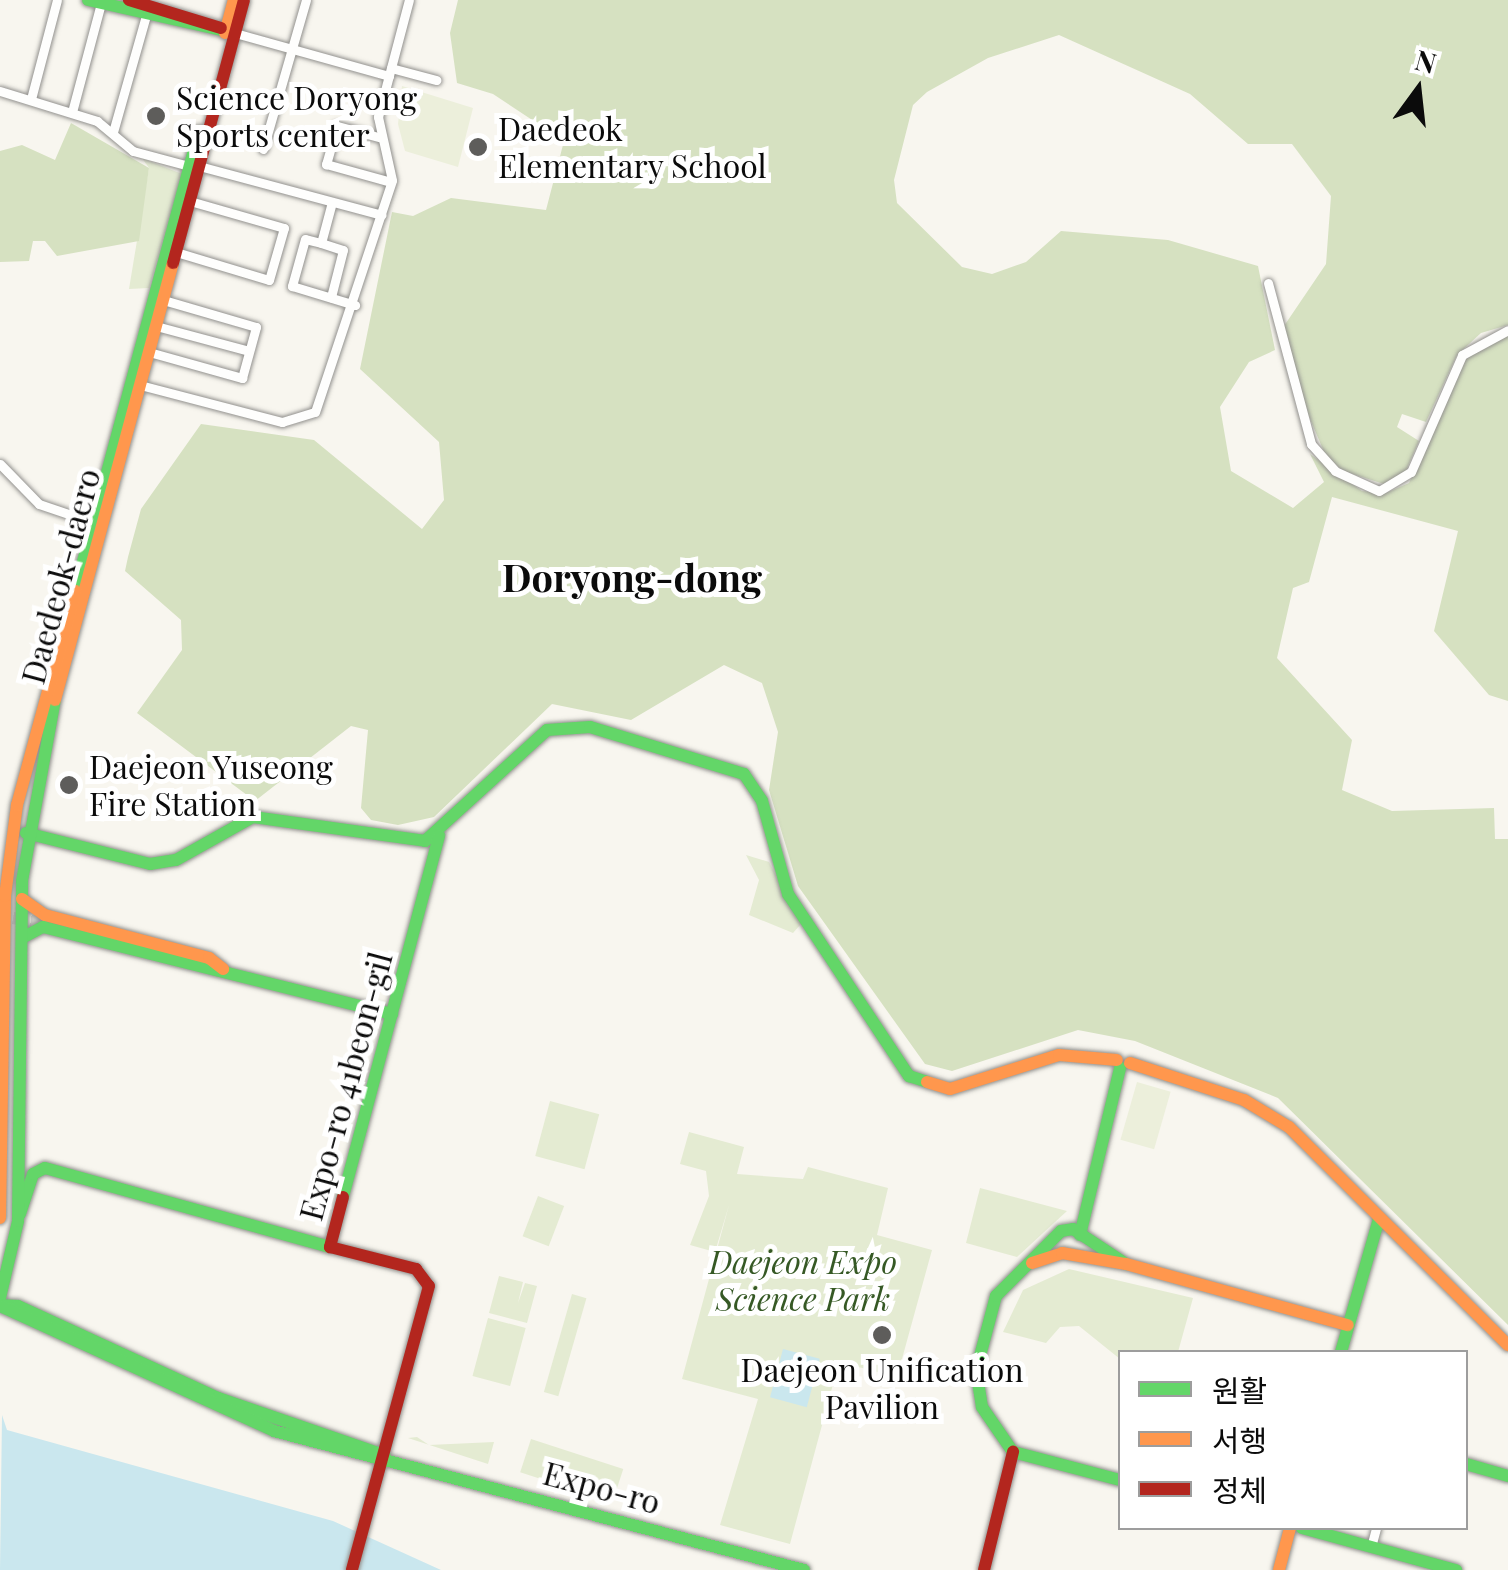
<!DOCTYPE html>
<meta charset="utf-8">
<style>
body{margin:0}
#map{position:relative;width:1508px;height:1570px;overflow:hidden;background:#f8f6ef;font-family:"Playfair Display","Noto Sans KR",serif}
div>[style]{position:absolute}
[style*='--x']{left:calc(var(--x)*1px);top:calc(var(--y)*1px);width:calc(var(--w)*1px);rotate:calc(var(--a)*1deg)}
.green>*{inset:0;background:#e4ebd2;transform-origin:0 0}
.forest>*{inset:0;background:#d6e1c1}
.pitch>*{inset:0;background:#ecefdb;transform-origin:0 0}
.water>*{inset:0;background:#cae7ee;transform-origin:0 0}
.secondary-tunnel>*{height:12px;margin-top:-6px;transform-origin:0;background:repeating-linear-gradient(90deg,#d4d3cd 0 12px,transparent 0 18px)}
.roads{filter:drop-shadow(0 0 2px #92918e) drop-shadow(0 0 2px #92918e)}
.street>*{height:9px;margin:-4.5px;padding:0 4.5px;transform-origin:4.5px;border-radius:4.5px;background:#fefefd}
.fast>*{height:12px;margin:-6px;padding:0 6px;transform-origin:6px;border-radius:6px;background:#63d668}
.slow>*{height:12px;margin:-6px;padding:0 6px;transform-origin:6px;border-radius:6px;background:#ff974d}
.jam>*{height:12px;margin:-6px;padding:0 6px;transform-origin:6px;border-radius:6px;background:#b3261e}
.dots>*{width:28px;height:28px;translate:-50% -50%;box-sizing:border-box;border:5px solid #fff;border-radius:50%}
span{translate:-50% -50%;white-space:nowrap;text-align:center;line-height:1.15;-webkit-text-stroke:10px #fff;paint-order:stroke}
.poi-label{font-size:32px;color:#0b0b0b}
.left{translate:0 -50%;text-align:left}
.street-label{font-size:32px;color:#0b0b0b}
.park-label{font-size:32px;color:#365925;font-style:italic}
.quarter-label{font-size:38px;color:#0b0b0b;font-weight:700}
.legend{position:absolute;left:1118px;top:1350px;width:350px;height:180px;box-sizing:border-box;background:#fff;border:2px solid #9d9d9d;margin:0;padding:12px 18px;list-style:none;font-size:30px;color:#0b0b0b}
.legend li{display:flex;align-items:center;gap:20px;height:50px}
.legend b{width:50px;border:2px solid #9d9d9d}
.north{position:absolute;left:1368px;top:40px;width:100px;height:100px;-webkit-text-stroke:8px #fff;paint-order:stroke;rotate:15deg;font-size:28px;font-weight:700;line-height:40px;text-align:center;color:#0b0b0b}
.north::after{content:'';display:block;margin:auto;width:35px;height:45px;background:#0b0b0b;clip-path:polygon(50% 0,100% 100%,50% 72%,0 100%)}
</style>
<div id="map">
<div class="green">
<i style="clip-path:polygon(142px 158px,182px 174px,149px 288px,129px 289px,149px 168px)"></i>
<i style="clip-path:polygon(746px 855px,769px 862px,801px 924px,793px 933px,749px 915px,759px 880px)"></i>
<i style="left:550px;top:1101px;width:51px;height:57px;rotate:15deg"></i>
<i style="clip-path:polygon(689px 1132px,744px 1147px,737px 1174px,803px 1179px,808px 1167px,888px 1188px,877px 1235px,932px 1250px,897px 1377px,839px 1362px,790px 1544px,720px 1525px,758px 1399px,682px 1379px,729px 1205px,715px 1252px,690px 1245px,709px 1196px,706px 1171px,680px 1164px)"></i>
<i style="clip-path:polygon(980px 1188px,1067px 1211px,1017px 1257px,966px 1243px)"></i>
<i style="left:538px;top:1196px;width:28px;height:43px;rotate:21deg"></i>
<i style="clip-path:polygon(1069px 1269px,1193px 1298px,1178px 1352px,1120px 1352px,1120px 1359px,1079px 1326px,1060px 1327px,1046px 1343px,1003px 1332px,1023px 1290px)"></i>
<i style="clip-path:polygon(499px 1276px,523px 1282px,518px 1303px,525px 1283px,537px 1286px,527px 1323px,489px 1313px)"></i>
<i style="left:572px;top:1294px;width:15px;height:102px;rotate:16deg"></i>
<i style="left:488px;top:1318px;width:39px;height:60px;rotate:15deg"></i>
<i style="clip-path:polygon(417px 1437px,429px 1445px,494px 1442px,488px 1464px,408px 1438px)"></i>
<i style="left:531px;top:1439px;width:97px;height:35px;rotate:18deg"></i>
</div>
<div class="forest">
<i style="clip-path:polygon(458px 0,1508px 0,1508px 325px,1481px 333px,1457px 355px,1426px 422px,1402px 414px,1397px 427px,1419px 441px,1405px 473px,1384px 484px,1343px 471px,1325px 454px,1293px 379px,1284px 326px,1326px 264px,1331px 196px,1292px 144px,1248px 144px,1190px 94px,1059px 35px,988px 58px,927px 92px,913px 105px,894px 180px,897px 203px,962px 267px,992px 274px,1026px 262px,1061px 231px,1168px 240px,1258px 266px,1275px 350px,1249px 362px,1220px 407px,1231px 471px,1293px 508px,1324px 482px,1310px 454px,1362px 491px,1386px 493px,1409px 483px,1466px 357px,1508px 333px,1508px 701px,1489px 695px,1434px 631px,1458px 531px,1332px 497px,1309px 582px,1293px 588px,1277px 658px,1352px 740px,1342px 790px,1392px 811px,1494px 808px,1495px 839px,1508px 839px,1508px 1325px,1278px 1098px,1135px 1041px,1078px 1030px,952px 1071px,925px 1064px,798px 886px,769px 790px,778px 732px,762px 683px,724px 665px,631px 720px,552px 704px,434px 817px,398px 825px,371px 820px,361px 808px,368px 730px,351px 726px,255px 801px,137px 713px,182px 650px,181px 620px,125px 571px,128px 557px,141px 509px,201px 424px,314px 440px,422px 529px,444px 500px,439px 442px,360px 369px,392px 212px,413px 216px,451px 198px,546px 210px,564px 141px,493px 94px,457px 83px,450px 33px)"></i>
<i style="clip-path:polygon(71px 123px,149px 168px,139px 241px,57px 256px,45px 241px,33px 241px,29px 261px,0 262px,0 151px,22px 145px,55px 160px)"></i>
</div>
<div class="pitch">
<i style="clip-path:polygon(402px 86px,473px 108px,458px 167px,405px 151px,398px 124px)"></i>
<i style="left:1137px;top:1082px;width:35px;height:60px;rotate:16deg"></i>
</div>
<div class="water">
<i style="left:783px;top:1349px;width:38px;height:50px;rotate:15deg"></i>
<i style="clip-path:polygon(2px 1415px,7px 1430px,333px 1521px,441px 1570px,0 1570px)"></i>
</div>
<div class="secondary-tunnel">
<i style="--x:13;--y:918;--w:45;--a:9"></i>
</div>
<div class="roads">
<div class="street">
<i style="--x:235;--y:33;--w:160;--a:15.6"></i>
<i style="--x:391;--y:68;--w:47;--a:14.9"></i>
<i style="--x:0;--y:91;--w:102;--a:17.2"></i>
<i style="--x:97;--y:121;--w:47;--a:39.8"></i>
<i style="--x:133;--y:151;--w:58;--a:15"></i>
<i style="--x:31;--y:99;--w:102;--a:-75.3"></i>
<i style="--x:72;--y:112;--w:113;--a:-75.1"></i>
<i style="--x:113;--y:132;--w:122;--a:-74.2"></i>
<i style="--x:382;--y:138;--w:47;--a:-165.1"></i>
<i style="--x:337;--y:126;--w:40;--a:106"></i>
<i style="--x:326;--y:164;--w:67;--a:15.5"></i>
<i style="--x:263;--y:149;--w:155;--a:-73.9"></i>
<i style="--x:199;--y:166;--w:189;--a:15"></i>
<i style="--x:332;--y:202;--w:42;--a:105"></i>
<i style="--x:321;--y:243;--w:16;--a:-166"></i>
<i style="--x:305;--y:239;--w:49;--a:105.5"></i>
<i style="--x:292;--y:286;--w:66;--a:16.8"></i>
<i style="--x:321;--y:243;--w:23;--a:18"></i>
<i style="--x:343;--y:250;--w:49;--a:104.3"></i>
<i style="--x:176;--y:252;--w:97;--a:16.8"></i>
<i style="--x:269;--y:280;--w:54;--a:-73.9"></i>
<i style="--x:284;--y:228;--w:98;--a:-164"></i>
<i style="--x:1268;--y:283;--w:167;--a:75"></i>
<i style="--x:1311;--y:444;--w:36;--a:48"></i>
<i style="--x:1335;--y:471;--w:48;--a:24.4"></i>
<i style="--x:1379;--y:491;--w:37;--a:-31"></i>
<i style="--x:1411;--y:472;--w:128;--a:-66.4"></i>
<i style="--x:1462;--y:355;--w:52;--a:-28.5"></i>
<i style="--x:156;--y:326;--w:96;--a:15"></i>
<i style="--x:149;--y:352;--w:97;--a:15.6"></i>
<i style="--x:242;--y:378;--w:53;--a:-74.6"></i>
<i style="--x:256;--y:327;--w:97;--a:-163.8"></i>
<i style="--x:140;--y:385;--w:147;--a:14.6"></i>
<i style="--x:282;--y:422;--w:34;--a:-17"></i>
<i style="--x:315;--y:412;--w:244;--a:-71.6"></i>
<i style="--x:392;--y:180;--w:65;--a:-102.5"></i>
<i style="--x:378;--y:117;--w:121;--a:-75.2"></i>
<i style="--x:0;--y:464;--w:56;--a:45.7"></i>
<i style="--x:39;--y:504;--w:56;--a:18.8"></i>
<i style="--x:1371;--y:1547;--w:20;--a:-75"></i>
</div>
<div class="fast">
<i style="--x:88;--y:0;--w:141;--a:12.7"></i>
<i style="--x:75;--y:591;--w:476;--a:-74.9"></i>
<i style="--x:26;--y:833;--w:128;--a:14"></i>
<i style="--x:150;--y:864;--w:26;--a:-9"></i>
<i style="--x:176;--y:860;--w:88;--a:-29.2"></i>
<i style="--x:253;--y:817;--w:174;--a:7.9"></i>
<i style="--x:425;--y:841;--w:165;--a:-42.3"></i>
<i style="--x:547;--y:730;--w:43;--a:-4"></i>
<i style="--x:590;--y:727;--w:161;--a:17"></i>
<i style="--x:744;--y:774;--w:32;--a:56"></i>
<i style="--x:762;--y:801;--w:97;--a:74.4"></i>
<i style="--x:788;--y:894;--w:219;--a:56.4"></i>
<i style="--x:909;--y:1076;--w:19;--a:18"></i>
<i style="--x:22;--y:938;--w:24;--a:-28"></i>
<i style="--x:43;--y:927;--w:360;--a:14"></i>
<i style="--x:343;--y:1197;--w:374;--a:-75.1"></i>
<i style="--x:20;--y:1214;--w:42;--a:-72"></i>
<i style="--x:33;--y:1174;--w:13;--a:-27"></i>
<i style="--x:45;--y:1168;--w:296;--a:15.5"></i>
<i style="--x:1080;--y:1235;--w:172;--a:-76.5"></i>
<i style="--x:0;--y:1298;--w:79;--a:-76.8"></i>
<i style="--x:18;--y:1221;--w:340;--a:-89.3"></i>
<i style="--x:22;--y:881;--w:184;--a:-79.7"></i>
<i style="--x:0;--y:1305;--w:18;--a:3"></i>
<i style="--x:18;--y:1306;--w:220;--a:24.7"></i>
<i style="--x:218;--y:1398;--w:176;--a:19"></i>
<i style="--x:0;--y:1306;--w:301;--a:24.5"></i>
<i style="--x:274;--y:1431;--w:548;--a:14.7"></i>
<i style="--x:1341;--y:1352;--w:138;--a:-74.1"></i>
<i style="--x:1466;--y:1464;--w:44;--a:15.9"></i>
<i style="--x:1120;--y:1480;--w:111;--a:-165.3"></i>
<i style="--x:1013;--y:1452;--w:55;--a:-124.6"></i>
<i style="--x:982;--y:1407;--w:36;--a:-99"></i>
<i style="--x:976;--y:1371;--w:78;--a:-75.1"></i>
<i style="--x:996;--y:1296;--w:92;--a:-45"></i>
<i style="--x:1061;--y:1231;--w:12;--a:-9"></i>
<i style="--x:1073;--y:1229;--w:64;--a:33.4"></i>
<i style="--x:1302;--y:1528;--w:160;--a:15.3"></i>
</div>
<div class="slow">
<i style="--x:225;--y:33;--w:34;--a:-75"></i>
<i style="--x:55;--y:700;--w:453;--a:-74.9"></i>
<i style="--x:22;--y:899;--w:28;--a:35"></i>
<i style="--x:45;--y:915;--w:170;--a:14.7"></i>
<i style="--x:209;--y:958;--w:18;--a:38"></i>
<i style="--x:1130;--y:1063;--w:120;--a:18"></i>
<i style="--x:1244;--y:1100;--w:52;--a:31"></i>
<i style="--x:1289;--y:1127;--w:309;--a:44.9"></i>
<i style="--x:927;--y:1082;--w:24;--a:17"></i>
<i style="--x:950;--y:1089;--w:114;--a:-17.3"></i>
<i style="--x:1059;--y:1055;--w:58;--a:4.9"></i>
<i style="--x:0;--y:1218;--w:322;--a:-89.1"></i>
<i style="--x:5;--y:896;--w:92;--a:-82.5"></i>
<i style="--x:17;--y:805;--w:222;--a:-74.8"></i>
<i style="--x:1032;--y:1263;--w:32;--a:-18"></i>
<i style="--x:1062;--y:1253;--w:65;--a:9.8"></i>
<i style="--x:1126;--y:1264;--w:230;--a:15.4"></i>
<i style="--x:1279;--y:1570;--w:43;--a:-75.3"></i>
</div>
<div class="jam">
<i style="--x:129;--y:0;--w:96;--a:16.9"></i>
<i style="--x:173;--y:263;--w:272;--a:-74.9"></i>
<i style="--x:343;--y:1197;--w:52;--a:104.6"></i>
<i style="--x:330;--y:1247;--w:89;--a:14.3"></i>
<i style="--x:416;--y:1269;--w:21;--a:53"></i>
<i style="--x:429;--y:1286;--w:294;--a:105.2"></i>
<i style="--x:984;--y:1570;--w:122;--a:-76.2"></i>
</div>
</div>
<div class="dots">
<i style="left:156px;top:116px;background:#5e5d5b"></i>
<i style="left:478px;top:147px;background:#5e5d5b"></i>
<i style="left:69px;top:785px;background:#5e5d5b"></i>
<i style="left:882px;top:1335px;background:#5e5d5b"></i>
</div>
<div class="poi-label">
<span class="left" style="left:176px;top:116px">Science Doryong<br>Sports center</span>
<span class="left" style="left:498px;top:147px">Daedeok<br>Elementary School</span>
<span class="left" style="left:89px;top:785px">Daejeon Yuseong<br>Fire Station</span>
<span style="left:882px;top:1388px">Daejeon Unification<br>Pavilion</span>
</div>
<div class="street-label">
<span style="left:60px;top:576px;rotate:-75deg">Daedeok-daero</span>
<span style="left:345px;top:1086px;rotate:-75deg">Expo-ro 41beon-gil</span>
<span style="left:602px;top:1487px;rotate:15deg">Expo-ro</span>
</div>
<div class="park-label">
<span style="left:803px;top:1280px">Daejeon Expo<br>Science Park</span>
</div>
<div class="quarter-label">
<span style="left:632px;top:577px">Doryong-dong</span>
</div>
<ul class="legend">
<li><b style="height:12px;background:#63d668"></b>원활</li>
<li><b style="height:12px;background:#ff974d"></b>서행</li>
<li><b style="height:12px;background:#b3261e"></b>정체</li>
</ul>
<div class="north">N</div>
</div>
